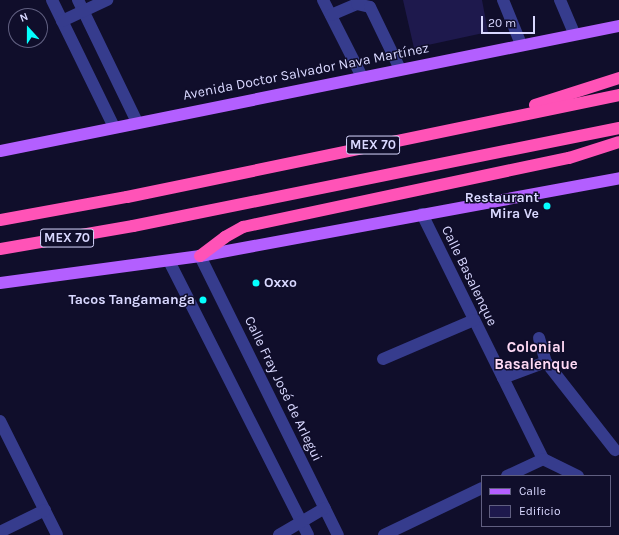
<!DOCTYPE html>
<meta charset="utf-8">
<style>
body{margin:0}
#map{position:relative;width:619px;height:535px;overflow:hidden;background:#100e2b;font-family:Karla,sans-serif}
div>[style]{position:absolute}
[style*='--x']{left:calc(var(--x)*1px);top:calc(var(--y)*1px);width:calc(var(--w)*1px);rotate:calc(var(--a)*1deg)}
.building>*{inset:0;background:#1e194d}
.minor>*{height:12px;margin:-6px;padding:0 6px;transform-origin:6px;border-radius:6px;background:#363c8d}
.major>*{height:12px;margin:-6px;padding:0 6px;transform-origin:6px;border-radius:6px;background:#b35fff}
.highway>*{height:12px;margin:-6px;padding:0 6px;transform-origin:6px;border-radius:6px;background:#ff53b7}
.dots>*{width:11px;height:11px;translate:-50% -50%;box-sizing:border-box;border:2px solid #100e2b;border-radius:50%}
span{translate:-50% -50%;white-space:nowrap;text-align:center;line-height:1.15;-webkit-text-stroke:3px #100e2b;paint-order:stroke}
.shield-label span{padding:1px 3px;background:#100e2b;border:1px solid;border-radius:3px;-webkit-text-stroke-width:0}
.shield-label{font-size:13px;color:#d9d8ff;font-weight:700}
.street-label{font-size:14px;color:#d9d8ff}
.poi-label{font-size:14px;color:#d9d8ff;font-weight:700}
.right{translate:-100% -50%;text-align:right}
.left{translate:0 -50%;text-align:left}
.neighbourhood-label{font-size:15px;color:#ffdaf5;font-weight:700}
.legend{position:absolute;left:481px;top:475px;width:130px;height:52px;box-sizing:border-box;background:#100e2b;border:1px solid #605f80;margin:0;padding:5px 7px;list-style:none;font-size:12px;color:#d9d8ff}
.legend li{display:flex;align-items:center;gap:8px;height:20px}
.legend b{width:20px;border:1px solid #605f80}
.north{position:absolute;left:8px;top:8px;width:40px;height:40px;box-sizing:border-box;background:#100e2b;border:1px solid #605f80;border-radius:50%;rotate:339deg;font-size:11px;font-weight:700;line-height:16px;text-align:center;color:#d9d8ff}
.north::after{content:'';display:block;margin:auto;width:14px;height:18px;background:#04fffe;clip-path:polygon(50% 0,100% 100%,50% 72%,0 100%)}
.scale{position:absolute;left:481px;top:16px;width:54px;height:18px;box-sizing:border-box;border:2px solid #d9d8ff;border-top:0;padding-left:5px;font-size:12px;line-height:14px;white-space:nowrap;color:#d9d8ff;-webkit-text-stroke:3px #100e2b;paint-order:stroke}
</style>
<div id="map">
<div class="building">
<i style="clip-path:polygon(403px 0,482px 0,488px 32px,414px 48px)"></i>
</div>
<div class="minor">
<i style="--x:52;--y:0;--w:141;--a:64"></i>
<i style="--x:78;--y:0;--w:136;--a:64.2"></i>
<i style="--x:323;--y:0;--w:86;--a:63.1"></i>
<i style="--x:503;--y:0;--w:48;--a:67.8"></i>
<i style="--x:560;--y:0;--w:36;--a:67"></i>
<i style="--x:331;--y:15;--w:28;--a:-23"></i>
<i style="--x:357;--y:4;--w:13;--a:13"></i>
<i style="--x:370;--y:7;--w:69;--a:64.2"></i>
<i style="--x:62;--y:21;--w:50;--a:-25"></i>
<i style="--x:422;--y:214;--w:273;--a:63.7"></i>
<i style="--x:200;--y:256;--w:311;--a:63.7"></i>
<i style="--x:169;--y:261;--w:307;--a:63.1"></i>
<i style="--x:539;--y:338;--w:25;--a:74"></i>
<i style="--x:546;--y:362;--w:112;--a:51.9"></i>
<i style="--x:383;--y:359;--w:99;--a:-23.2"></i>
<i style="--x:503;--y:378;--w:46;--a:-20.4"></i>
<i style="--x:0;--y:421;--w:127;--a:63.4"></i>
<i style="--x:543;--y:459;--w:39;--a:26"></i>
<i style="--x:507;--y:476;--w:40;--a:-25"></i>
<i style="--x:0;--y:532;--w:50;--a:-26.1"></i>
<i style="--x:279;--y:535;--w:53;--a:-30.4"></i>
<i style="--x:384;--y:535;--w:109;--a:-25.6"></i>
</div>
<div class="major">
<i style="--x:0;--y:151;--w:631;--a:-11.42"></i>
<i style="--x:0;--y:283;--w:202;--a:-7.7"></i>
<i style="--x:200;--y:256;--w:426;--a:-10.5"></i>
</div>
<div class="highway">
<i style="--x:535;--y:105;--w:88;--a:-17.8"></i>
<i style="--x:0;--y:220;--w:129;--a:-10.3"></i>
<i style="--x:127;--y:197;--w:502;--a:-11.71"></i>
<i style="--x:0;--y:249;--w:135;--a:-9.8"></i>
<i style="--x:133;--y:226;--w:496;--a:-11.4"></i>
<i style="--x:200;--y:256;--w:31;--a:-37"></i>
<i style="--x:225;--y:237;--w:21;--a:-29"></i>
<i style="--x:243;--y:227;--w:333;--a:-12"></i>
<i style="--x:569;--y:158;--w:52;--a:-17.7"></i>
</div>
<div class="dots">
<i style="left:547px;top:206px;background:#04fffe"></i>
<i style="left:256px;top:283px;background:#04fffe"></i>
<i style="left:203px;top:300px;background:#04fffe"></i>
</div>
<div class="shield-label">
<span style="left:373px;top:145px">MEX 70</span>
<span style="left:67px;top:238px">MEX 70</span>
</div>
<div class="street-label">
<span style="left:306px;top:72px;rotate:-11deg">Avenida Doctor Salvador Nava Martínez</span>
<span style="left:469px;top:276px;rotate:64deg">Calle Basalenque</span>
<span style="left:283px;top:389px;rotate:64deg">Calle Fray José de Arlegui</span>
</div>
<div class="poi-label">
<span class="right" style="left:539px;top:206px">Restaurant<br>Mira Ve</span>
<span class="left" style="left:264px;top:283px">Oxxo</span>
<span class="right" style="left:195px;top:300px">Tacos Tangamanga</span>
</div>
<div class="neighbourhood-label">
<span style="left:536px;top:356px">Colonial<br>Basalenque</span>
</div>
<ul class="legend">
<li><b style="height:5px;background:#b35fff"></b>Calle</li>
<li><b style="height:11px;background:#1e194d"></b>Edificio</li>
</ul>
<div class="north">N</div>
<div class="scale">20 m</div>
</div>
